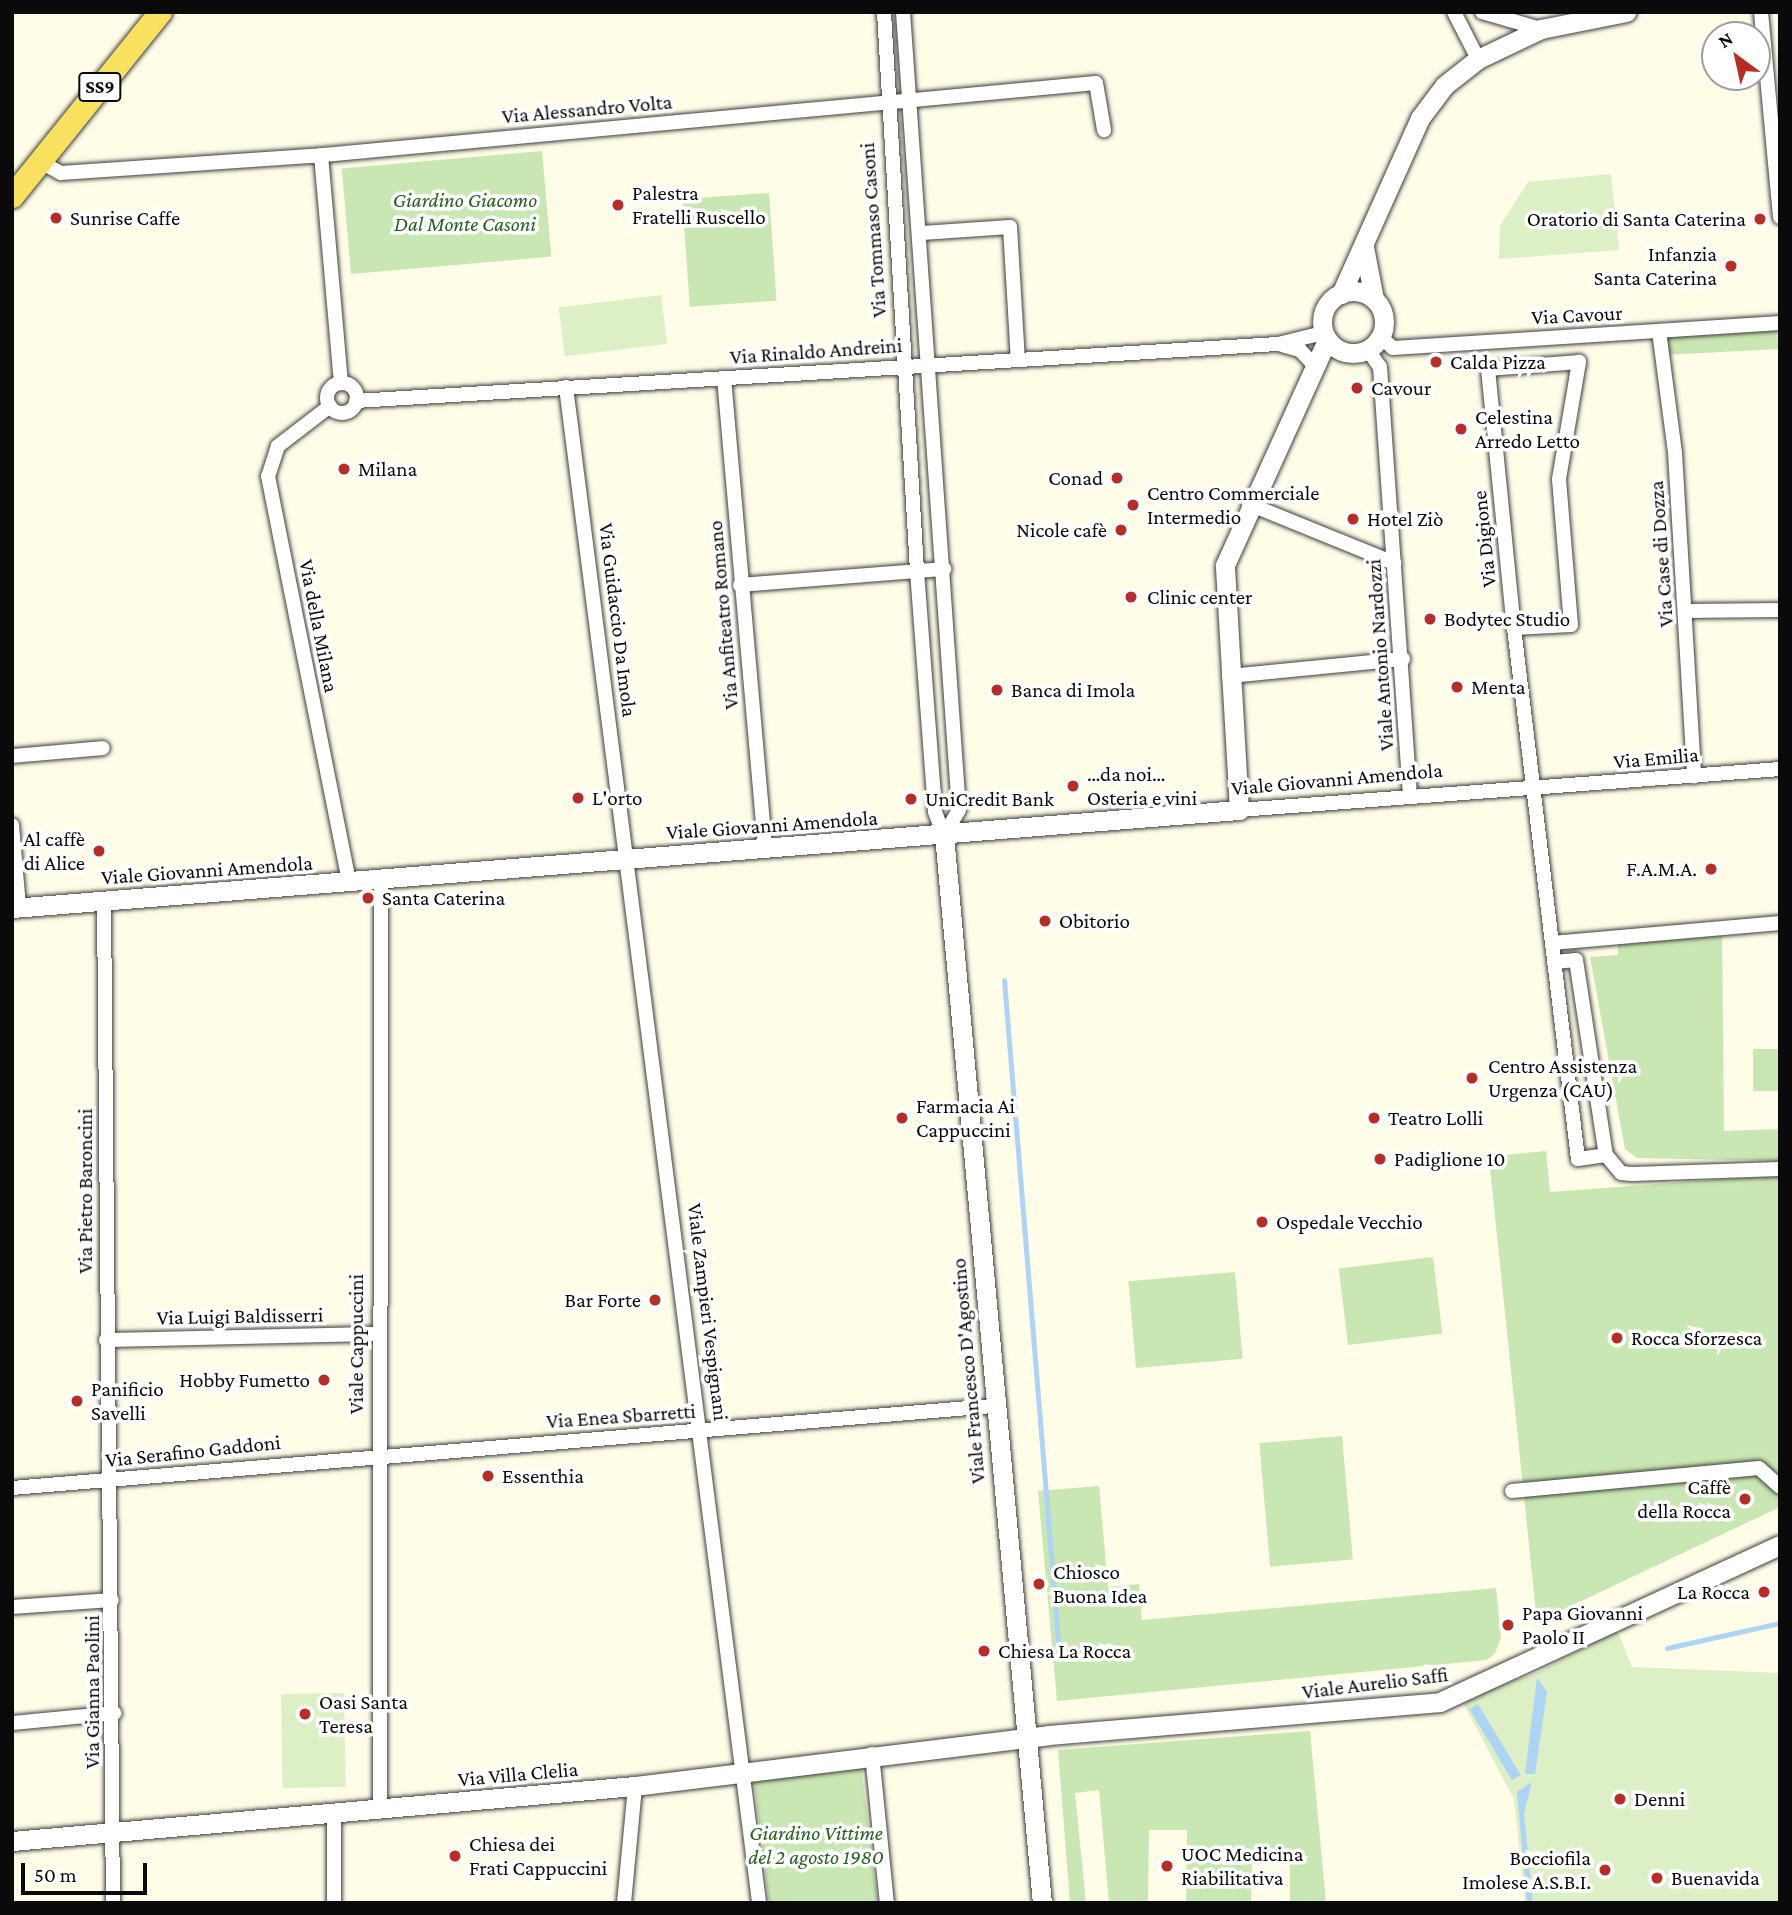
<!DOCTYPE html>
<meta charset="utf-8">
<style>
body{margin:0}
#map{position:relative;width:1792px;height:1915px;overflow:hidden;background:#fffce7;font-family:"Crimson Pro",serif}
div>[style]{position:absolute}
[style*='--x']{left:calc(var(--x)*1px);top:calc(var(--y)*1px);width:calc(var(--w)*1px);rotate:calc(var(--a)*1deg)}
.green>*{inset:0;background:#c9e7b3;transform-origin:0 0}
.pitch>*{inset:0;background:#dcefc5;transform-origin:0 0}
.water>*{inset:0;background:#add3f5;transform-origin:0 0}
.stream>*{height:5px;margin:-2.5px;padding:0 2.5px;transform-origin:2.5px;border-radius:2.5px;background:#add3f5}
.roads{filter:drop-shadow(0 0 2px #3d3d3d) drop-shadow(0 0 2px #3d3d3d)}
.minor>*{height:14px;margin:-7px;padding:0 7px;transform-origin:7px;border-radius:7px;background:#fff}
.minor>.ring{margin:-7px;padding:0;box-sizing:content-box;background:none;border:14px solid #fff;border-radius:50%}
.tertiary>*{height:19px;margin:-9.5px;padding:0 9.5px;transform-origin:9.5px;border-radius:9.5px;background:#fff}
.tertiary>.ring{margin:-9.5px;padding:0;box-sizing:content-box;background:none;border:19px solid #fff;border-radius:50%}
.primary>*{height:23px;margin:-11.5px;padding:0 11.5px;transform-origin:11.5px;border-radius:11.5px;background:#f7e15f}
.dots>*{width:19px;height:19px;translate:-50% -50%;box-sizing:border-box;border:4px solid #fff;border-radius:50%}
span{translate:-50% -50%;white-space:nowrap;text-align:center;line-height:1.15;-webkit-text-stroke:7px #fff;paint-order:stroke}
.shield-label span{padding:2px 5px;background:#fff;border:2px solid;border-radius:5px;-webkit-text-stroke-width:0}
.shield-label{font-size:19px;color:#0a0a0a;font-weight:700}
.street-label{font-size:21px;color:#0a0a0a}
.poi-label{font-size:21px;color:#0a0a0a}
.left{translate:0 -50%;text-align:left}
.right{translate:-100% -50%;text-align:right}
.park-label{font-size:21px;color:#24601d;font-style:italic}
.frame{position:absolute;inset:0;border:14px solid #0a0a0a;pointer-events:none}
.north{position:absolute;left:1701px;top:21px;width:70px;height:70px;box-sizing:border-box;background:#fff;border:2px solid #9d9d9d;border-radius:50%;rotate:327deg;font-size:19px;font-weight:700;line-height:28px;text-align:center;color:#0a0a0a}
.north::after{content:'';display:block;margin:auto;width:24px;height:32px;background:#b72c25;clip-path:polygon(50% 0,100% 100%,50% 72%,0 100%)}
.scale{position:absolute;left:21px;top:1863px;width:126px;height:32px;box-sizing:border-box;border:4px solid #0a0a0a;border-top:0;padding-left:9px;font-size:21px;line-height:24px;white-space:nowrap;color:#0a0a0a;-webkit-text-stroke:5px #fff;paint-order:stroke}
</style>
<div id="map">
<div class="green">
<i style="left:542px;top:151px;width:106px;height:201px;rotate:85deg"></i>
<i style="left:769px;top:193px;width:108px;height:87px;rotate:86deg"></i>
<i style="left:1777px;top:328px;width:21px;height:110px;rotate:87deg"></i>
<i style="clip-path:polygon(1722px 932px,1724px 1131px,1780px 1129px,1780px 1161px,1637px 1158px,1625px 1149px,1590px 957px,1618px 955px,1618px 939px)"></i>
<i style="left:1780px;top:1049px;width:42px;height:27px;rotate:90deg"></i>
<i style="clip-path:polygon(1546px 1151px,1550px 1192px,1780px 1175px,1780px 1507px,1537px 1622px,1490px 1168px,1494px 1156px)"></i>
<i style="left:1433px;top:1257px;width:77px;height:95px;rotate:83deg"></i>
<i style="left:1235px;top:1272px;width:87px;height:107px;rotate:85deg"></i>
<i style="left:1342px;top:1436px;width:124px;height:83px;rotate:85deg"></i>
<i style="clip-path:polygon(1099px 1486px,1108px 1587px,1139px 1584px,1142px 1620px,1496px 1588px,1501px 1638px,1495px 1653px,1487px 1660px,1057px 1701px,1038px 1491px)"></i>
<i style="clip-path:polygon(1310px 1731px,1326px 1903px,1290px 1903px,1290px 1863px,1252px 1863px,1251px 1903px,1186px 1903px,1187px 1830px,1149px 1830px,1148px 1903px,1109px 1903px,1099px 1790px,1075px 1793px,1086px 1903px,1070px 1903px,1058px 1750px)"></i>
<i style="left:861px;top:1766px;width:138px;height:108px;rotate:83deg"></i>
</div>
<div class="pitch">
<i style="clip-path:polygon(1611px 174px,1619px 250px,1499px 259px,1500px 226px,1528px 182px)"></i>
<i style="left:661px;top:295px;width:49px;height:103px;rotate:83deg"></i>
<i style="clip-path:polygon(1617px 1630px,1632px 1667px,1780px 1673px,1780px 1903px,1525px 1903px,1514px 1799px,1461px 1699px,1536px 1673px)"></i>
<i style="left:344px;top:1693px;width:94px;height:63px;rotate:89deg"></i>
</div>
<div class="water">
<i style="clip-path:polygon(1537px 1678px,1547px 1692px,1535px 1774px,1525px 1774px)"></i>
<i style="left:1478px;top:1704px;width:83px;height:10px;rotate:59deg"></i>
<i style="clip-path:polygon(1532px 1782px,1524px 1814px,1533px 1903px,1527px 1903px,1517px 1792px)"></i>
</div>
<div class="stream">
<i style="--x:1004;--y:980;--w:663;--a:85.33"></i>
<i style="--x:1667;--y:1648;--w:116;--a:-12.5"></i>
</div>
<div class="roads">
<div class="minor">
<i style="--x:884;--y:12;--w:560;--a:86.62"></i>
<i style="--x:917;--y:571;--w:242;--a:85.7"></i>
<i style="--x:935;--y:812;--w:25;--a:69"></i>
<i style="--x:903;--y:12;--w:800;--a:85.99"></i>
<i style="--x:959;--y:810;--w:29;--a:121"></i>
<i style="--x:1454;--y:12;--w:53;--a:62.9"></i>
<i style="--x:1482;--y:12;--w:61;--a:16.1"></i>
<i style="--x:1761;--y:12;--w:206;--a:84.7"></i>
<i style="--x:321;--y:155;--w:229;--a:85"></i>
<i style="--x:39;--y:161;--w:25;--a:29"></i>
<i style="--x:61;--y:173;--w:253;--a:-3.9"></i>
<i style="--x:313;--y:156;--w:786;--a:-5.33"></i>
<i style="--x:1096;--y:83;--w:48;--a:80.3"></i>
<i style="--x:922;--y:233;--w:88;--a:-3.9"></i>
<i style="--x:1010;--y:227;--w:133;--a:86.6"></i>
<i style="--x:1659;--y:331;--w:123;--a:82.5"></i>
<i style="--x:1675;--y:453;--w:324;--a:86.6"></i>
<i style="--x:1381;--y:337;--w:16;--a:43"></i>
<i style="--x:1393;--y:348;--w:388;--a:-3.7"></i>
<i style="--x:1282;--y:345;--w:19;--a:16"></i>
<i style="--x:1300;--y:350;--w:19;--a:47"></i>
<i style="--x:1368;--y:350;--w:21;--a:55"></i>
<i style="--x:1380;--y:367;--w:428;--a:86"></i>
<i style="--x:724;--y:378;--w:472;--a:85"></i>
<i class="ring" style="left:327px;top:383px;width:16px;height:16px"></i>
<i style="--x:566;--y:387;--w:1528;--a:82.74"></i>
<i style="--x:356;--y:401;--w:924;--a:-3.54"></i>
<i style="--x:1278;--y:344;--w:46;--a:-13.7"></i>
<i style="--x:330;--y:406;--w:66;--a:142.4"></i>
<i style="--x:278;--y:446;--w:32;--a:108"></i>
<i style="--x:268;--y:476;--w:414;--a:78.7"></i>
<i style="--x:1249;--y:504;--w:157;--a:22.1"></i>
<i style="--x:740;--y:585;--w:205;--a:-4.5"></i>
<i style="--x:1686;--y:611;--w:94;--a:-0.6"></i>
<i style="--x:1514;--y:628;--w:57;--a:-3"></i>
<i style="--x:1571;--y:625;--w:146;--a:-94.7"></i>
<i style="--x:1559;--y:479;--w:119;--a:-80.3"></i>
<i style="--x:1579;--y:362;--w:91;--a:175.6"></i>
<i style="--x:1488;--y:369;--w:260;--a:84.3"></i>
<i style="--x:1514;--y:628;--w:535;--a:83.13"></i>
<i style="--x:1578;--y:1159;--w:28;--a:-8"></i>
<i style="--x:1606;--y:1155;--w:23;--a:50"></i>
<i style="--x:1621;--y:1173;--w:11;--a:5"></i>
<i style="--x:1632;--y:1174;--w:148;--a:-1.9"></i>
<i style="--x:1229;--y:676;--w:175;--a:-5.6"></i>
<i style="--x:12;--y:756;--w:91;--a:-5"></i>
<i style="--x:1239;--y:810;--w:543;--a:-4.33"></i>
<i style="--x:12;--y:825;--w:82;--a:85.1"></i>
<i style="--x:104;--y:900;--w:1003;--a:89.49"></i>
<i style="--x:1552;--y:943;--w:229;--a:-5"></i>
<i style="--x:1554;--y:962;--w:22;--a:-5"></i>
<i style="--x:1576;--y:960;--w:197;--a:81.3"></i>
<i style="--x:106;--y:1340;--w:269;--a:-1.3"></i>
<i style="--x:12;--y:1488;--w:984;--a:-4.78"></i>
<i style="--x:1512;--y:1491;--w:248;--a:-5.3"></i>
<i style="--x:1759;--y:1468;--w:28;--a:42"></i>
<i style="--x:12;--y:1607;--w:100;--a:-4"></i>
<i style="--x:12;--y:1723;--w:103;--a:-5.5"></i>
<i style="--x:872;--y:1754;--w:150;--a:84.3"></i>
<i style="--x:380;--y:1809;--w:930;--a:-89.94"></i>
<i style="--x:334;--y:1903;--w:90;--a:-90"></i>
<i style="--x:624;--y:1903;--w:118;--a:-84.6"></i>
</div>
<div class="tertiary">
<i style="--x:1364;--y:247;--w:53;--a:79.1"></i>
<i class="ring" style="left:1322px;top:291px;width:43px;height:43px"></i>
<i style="--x:1341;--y:294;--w:193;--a:-65.8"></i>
<i style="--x:1420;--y:118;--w:41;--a:-52.9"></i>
<i style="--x:1445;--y:85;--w:42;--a:-38.2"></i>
<i style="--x:1478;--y:59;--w:70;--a:-25.5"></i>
<i style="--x:1541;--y:29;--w:87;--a:-11.3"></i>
<i style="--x:944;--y:835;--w:1072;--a:84.76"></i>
<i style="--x:12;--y:908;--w:1231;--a:-4.57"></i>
<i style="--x:1239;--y:810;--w:245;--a:-93.3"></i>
<i style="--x:1225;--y:565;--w:247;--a:-65.6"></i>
<i style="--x:12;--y:1841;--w:625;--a:-5.05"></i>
<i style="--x:635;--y:1786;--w:417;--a:-7"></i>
<i style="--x:1049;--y:1735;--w:392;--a:-4.8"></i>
<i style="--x:1440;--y:1702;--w:374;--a:-24.8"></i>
</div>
<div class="primary">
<i style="--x:12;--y:196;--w:236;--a:-51.2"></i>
</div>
</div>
<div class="dots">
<i style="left:618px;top:205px;background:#b72c25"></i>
<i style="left:56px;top:218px;background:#b72c25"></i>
<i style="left:1760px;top:219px;background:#b72c25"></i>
<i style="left:1731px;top:266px;background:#b72c25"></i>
<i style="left:1436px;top:362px;background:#b72c25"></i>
<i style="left:1357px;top:388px;background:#b72c25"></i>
<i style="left:1461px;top:429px;background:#b72c25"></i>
<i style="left:344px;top:469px;background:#b72c25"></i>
<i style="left:1117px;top:478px;background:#b72c25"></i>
<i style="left:1133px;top:505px;background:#b72c25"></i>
<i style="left:1353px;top:519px;background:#b72c25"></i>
<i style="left:1121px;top:530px;background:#b72c25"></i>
<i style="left:1131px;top:597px;background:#b72c25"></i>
<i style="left:1430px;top:619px;background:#b72c25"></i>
<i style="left:1457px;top:687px;background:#b72c25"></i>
<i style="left:997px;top:690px;background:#b72c25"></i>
<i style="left:1073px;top:786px;background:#b72c25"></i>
<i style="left:578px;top:798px;background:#b72c25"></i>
<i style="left:911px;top:799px;background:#b72c25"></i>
<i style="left:99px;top:851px;background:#b72c25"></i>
<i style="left:1711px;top:869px;background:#b72c25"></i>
<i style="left:368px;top:898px;background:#b72c25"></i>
<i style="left:1045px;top:921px;background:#b72c25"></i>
<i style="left:1472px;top:1078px;background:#b72c25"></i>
<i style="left:902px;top:1118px;background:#b72c25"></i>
<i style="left:1374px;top:1118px;background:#b72c25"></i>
<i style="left:1380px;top:1159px;background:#b72c25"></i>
<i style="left:1262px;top:1222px;background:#b72c25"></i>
<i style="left:655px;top:1300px;background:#b72c25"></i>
<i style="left:1617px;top:1338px;background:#b72c25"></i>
<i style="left:324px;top:1380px;background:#b72c25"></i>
<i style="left:77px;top:1401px;background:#b72c25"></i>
<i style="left:488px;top:1476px;background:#b72c25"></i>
<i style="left:1745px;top:1499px;background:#b72c25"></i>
<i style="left:1039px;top:1584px;background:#b72c25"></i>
<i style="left:1764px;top:1592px;background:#b72c25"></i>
<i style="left:1508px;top:1625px;background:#b72c25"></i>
<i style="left:984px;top:1651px;background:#b72c25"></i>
<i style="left:305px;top:1714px;background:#b72c25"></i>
<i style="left:1620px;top:1799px;background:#b72c25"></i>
<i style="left:455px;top:1856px;background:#b72c25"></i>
<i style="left:1167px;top:1866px;background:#b72c25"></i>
<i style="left:1605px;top:1870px;background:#b72c25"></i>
<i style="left:1657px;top:1878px;background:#b72c25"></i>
</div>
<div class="shield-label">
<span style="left:100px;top:87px">SS9</span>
</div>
<div class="street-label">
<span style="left:587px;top:109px;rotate:-5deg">Via Alessandro Volta</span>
<span style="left:873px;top:230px;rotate:-94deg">Via Tommaso Casoni</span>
<span style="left:1577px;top:315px;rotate:-3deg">Via Cavour</span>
<span style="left:816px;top:351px;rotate:-4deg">Via Rinaldo Andreini</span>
<span style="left:1484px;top:539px;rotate:-96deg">Via Digione</span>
<span style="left:1661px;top:554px;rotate:-94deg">Via Case di Dozza</span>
<span style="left:723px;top:615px;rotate:-95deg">Via Anfiteatro Romano</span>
<span style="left:618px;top:620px;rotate:83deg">Via Guidaccio Da Imola</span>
<span style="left:319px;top:626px;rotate:79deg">Via della Milana</span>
<span style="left:1380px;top:655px;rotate:-94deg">Viale Antonio Nardozzi</span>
<span style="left:1656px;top:758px;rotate:-5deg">Via Emilia</span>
<span style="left:1337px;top:779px;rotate:-5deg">Viale Giovanni Amendola</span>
<span style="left:772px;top:825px;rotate:-4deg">Viale Giovanni Amendola</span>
<span style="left:207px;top:870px;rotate:-4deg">Viale Giovanni Amendola</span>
<span style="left:85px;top:1191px;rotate:-90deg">Via Pietro Baroncini</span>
<span style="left:708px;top:1312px;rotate:83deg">Viale Zampieri Vespignani</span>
<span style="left:240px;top:1316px;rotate:-1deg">Via Luigi Baldisserri</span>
<span style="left:356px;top:1344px;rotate:-90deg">Viale Cappuccini</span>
<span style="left:968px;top:1371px;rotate:-95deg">Viale Francesco D'Agostino</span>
<span style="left:621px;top:1416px;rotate:-4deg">Via Enea Sbarretti</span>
<span style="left:193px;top:1451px;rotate:-6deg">Via Serafino Gaddoni</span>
<span style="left:1375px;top:1683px;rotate:-7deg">Viale Aurelio Saffi</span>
<span style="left:92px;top:1692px;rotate:-90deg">Via Gianna Paolini</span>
<span style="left:518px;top:1774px;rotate:-5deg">Via Villa Clelia</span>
</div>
<div class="poi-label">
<span class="left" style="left:632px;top:205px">Palestra<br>Fratelli Ruscello</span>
<span class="left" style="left:70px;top:218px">Sunrise Caffe</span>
<span class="right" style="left:1746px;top:219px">Oratorio di Santa Caterina</span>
<span class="right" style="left:1717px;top:266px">Infanzia<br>Santa Caterina</span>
<span class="left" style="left:1450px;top:362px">Calda Pizza</span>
<span class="left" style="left:1371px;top:388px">Cavour</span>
<span class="left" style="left:1475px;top:429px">Celestina<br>Arredo Letto</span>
<span class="left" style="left:358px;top:469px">Milana</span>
<span class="right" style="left:1103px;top:478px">Conad</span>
<span class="left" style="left:1147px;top:505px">Centro Commerciale<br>Intermedio</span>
<span class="left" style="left:1367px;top:519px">Hotel Ziò</span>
<span class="right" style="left:1107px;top:530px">Nicole cafè</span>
<span class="left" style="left:1147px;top:597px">Clinic center</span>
<span class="left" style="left:1444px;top:619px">Bodytec Studio</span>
<span class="left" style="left:1471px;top:687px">Menta</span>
<span class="left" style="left:1011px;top:690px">Banca di Imola</span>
<span class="left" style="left:1087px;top:786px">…da noi…<br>Osteria e vini</span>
<span class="left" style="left:592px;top:798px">L'orto</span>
<span class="left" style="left:925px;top:799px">UniCredit Bank</span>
<span class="right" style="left:85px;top:851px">Al caffè<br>di Alice</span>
<span class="right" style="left:1697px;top:869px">F.A.M.A.</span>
<span class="left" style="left:382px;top:898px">Santa Caterina</span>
<span class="left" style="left:1059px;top:921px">Obitorio</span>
<span class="left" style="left:1488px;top:1078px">Centro Assistenza<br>Urgenza (CAU)</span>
<span class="left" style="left:916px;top:1118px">Farmacia Ai<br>Cappuccini</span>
<span class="left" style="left:1388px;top:1118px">Teatro Lolli</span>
<span class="left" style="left:1394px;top:1159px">Padiglione 10</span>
<span class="left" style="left:1276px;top:1222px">Ospedale Vecchio</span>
<span class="right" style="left:641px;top:1300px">Bar Forte</span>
<span class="left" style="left:1631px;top:1338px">Rocca Sforzesca</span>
<span class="right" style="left:310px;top:1380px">Hobby Fumetto</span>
<span class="left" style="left:91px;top:1401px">Panificio<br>Savelli</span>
<span class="left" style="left:502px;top:1476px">Essenthia</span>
<span class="right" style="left:1731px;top:1499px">Caffè<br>della Rocca</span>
<span class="left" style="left:1053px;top:1584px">Chiosco<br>Buona Idea</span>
<span class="right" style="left:1750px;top:1592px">La Rocca</span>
<span class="left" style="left:1522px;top:1625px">Papa Giovanni<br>Paolo II</span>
<span class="left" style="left:998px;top:1651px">Chiesa La Rocca</span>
<span class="left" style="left:319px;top:1714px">Oasi Santa<br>Teresa</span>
<span class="left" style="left:1634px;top:1799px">Denni</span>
<span class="left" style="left:469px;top:1856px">Chiesa dei<br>Frati Cappuccini</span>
<span class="left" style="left:1181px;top:1866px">UOC Medicina<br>Riabilitativa</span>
<span class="right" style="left:1591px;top:1870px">Bocciofila<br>Imolese A.S.B.I.</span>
<span class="left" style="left:1671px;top:1878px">Buenavida</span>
</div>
<div class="park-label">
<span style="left:465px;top:212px">Giardino Giacomo<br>Dal Monte Casoni</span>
<span style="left:816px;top:1845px">Giardino Vittime<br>del 2 agosto 1980</span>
</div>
<div class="frame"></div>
<div class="north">N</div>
<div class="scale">50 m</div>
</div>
